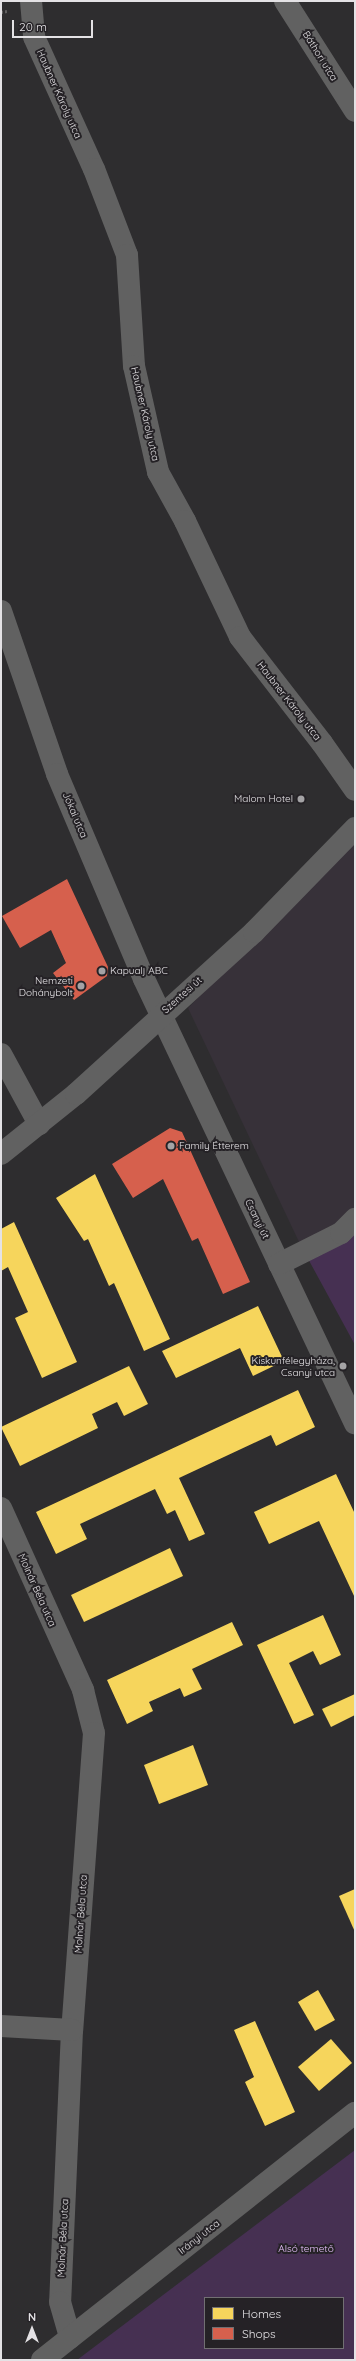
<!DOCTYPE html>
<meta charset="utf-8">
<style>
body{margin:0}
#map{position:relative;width:356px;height:2361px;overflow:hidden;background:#2e2d2f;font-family:Quicksand,sans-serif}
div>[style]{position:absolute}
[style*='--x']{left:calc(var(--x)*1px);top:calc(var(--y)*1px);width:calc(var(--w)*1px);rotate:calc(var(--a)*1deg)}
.built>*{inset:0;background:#373139}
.green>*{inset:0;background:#463052}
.homes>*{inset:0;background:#f6d55c}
.shops>*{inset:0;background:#d6604d}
.path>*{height:2.5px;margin-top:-1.25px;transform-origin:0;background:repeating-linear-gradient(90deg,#616061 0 2px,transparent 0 4px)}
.minor>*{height:22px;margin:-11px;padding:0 11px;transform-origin:11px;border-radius:11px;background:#616161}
.dots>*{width:11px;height:11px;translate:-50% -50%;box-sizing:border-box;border:2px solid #252226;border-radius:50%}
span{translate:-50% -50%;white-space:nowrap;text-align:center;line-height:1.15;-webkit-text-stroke:4px #252226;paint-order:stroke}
.street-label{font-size:10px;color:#e4e2e5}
.poi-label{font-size:10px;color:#e4e2e5}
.right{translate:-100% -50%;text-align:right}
.left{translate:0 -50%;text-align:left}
.park-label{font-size:10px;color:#e6c0fb}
.frame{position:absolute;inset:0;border:2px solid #e4e2e5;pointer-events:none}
.legend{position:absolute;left:204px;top:2297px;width:140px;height:52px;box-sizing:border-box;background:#252226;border:1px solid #716f72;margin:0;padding:5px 7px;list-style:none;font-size:12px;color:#e4e2e5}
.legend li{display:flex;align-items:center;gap:8px;height:20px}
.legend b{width:20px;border:1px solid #716f72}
.north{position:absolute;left:12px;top:2309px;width:40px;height:40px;-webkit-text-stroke:3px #252226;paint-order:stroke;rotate:0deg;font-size:11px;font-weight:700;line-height:16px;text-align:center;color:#e4e2e5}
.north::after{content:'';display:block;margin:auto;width:14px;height:18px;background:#e4e2e5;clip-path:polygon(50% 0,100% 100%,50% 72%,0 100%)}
.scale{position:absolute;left:12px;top:20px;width:81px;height:18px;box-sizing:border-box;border:2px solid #e4e2e5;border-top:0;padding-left:5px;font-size:12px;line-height:14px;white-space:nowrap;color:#e4e2e5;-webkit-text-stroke:3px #252226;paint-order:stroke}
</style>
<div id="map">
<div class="built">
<i style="clip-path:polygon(355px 837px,355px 1208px,338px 1227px,300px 1244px,188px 1008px)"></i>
</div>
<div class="green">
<i style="clip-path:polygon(355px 1208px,355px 1345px,300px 1244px,338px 1227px)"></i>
<i style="clip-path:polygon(evenodd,355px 2150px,355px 2360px,77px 2360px,355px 2150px,205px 2298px,343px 2298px,343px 2348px,205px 2348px,205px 2298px)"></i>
</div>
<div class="homes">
<i style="clip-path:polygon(95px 1174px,170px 1339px,144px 1351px,114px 1283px,109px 1286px,88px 1239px,84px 1241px,56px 1198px)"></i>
<i style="clip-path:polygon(14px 1222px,77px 1362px,42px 1378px,15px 1318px,28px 1312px,8px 1267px,1px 1271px,1px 1229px)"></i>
<i style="clip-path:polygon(258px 1306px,284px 1361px,253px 1376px,240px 1348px,176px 1378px,162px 1351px)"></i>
<i style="clip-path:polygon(129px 1366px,148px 1404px,124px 1416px,117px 1402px,92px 1414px,98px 1428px,20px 1466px,1px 1427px)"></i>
<i style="clip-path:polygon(298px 1390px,315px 1427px,276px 1446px,271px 1435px,179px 1478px,205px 1534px,189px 1541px,175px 1510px,167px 1514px,155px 1489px,80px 1524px,87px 1539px,56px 1554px,36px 1512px)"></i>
<i style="clip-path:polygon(336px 1474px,355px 1514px,355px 1598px,319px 1521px,269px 1544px,254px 1512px)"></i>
<i style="clip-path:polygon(170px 1548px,183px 1576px,84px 1622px,71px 1595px)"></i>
<i style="clip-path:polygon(323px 1615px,341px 1655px,320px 1665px,313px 1651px,289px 1663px,314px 1715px,294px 1724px,257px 1645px)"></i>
<i style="clip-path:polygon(232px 1622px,243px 1645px,192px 1669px,202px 1689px,184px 1697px,180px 1688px,149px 1702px,153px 1711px,127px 1724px,107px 1680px)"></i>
<i style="clip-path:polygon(355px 1694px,355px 1715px,331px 1727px,322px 1709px)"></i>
<i style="clip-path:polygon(193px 1745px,208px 1785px,159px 1804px,144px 1765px)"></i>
<i style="clip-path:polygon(355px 1889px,355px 1932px,339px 1896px)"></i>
<i style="clip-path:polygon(318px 1990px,335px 2020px,315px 2031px,298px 2002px)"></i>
<i style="clip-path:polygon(255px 2021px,295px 2112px,265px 2126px,245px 2082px,254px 2077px,234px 2030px)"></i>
<i style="clip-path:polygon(331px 2039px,352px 2063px,319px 2091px,298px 2067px)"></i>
</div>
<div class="shops">
<i style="clip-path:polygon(67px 879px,108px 967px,107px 976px,74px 1000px,53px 973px,66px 963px,51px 930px,20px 948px,2px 916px)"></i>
<i style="clip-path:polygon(170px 1128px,182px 1132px,250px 1282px,223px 1294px,198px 1238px,192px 1241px,163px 1179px,133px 1198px,112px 1164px)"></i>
</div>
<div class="path">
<i style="--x:1;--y:12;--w:6;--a:-9"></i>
</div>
<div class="minor">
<i style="--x:31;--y:1;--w:36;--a:85"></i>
<i style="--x:34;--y:37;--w:145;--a:65.6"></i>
<i style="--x:94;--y:169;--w:92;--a:69"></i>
<i style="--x:127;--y:255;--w:111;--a:86.4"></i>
<i style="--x:134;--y:366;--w:109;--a:77.2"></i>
<i style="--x:158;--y:472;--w:56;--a:61.1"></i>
<i style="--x:185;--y:521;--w:128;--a:64.6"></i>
<i style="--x:240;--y:637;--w:134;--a:52.3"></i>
<i style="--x:322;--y:743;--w:57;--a:54.9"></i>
<i style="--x:285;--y:1;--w:130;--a:57.5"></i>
<i style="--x:1;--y:611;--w:172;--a:71"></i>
<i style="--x:57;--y:774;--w:223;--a:67"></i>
<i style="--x:144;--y:979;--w:492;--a:64.6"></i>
<i style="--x:1;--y:1054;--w:80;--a:61.5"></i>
<i style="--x:1;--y:1154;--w:96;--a:-38.7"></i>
<i style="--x:76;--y:1094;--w:241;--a:-42.3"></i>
<i style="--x:254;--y:932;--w:145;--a:-45.8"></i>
<i style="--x:279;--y:1264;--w:69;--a:-26.6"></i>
<i style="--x:341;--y:1233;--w:20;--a:-45"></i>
<i style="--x:1;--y:1508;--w:200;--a:65.7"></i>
<i style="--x:83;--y:1690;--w:44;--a:75.7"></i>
<i style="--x:94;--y:1733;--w:298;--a:94.2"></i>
<i style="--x:72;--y:2030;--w:272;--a:92.5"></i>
<i style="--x:60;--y:2302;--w:37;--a:74"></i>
<i style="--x:1;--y:2026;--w:71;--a:3.2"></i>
<i style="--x:42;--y:2360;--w:399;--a:-38.3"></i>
</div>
<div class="dots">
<i style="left:301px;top:799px;background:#a4a3a5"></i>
<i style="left:102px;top:971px;background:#a4a3a5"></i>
<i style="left:81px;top:986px;background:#a4a3a5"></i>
<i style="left:171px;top:1146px;background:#a4a3a5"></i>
<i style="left:343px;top:1366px;background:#a4a3a5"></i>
</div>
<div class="street-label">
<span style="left:320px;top:56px;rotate:58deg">Báthori utca</span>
<span style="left:59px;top:94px;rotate:66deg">Haubner Károly utca</span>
<span style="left:145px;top:414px;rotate:77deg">Haubner Károly utca</span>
<span style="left:289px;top:701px;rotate:52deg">Haubner Károly utca</span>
<span style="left:75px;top:815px;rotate:67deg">Jókai utca</span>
<span style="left:182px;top:995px;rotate:-42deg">Szentesi út</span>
<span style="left:257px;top:1219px;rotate:64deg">Csanyi út</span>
<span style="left:37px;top:1590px;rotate:66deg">Molnár Béla utca</span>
<span style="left:81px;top:1914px;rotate:-86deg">Molnár Béla utca</span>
<span style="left:199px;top:2237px;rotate:-38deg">Irányi utca</span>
<span style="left:63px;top:2238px;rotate:-87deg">Molnár Béla utca</span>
</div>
<div class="poi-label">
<span class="right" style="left:293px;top:799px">Malom Hotel</span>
<span class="left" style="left:110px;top:971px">Kapualj ABC</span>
<span class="right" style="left:73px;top:986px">Nemzeti<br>Dohánybolt</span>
<span class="left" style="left:179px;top:1146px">Family Étterem</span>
<span class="right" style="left:335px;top:1366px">Kiskunfélegyháza,<br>Csanyi utca</span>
</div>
<div class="park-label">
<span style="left:306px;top:2249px">Alsó temető</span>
</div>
<div class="frame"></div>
<ul class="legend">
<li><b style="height:11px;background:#f6d55c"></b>Homes</li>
<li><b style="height:11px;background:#d6604d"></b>Shops</li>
</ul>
<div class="north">N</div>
<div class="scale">20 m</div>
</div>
